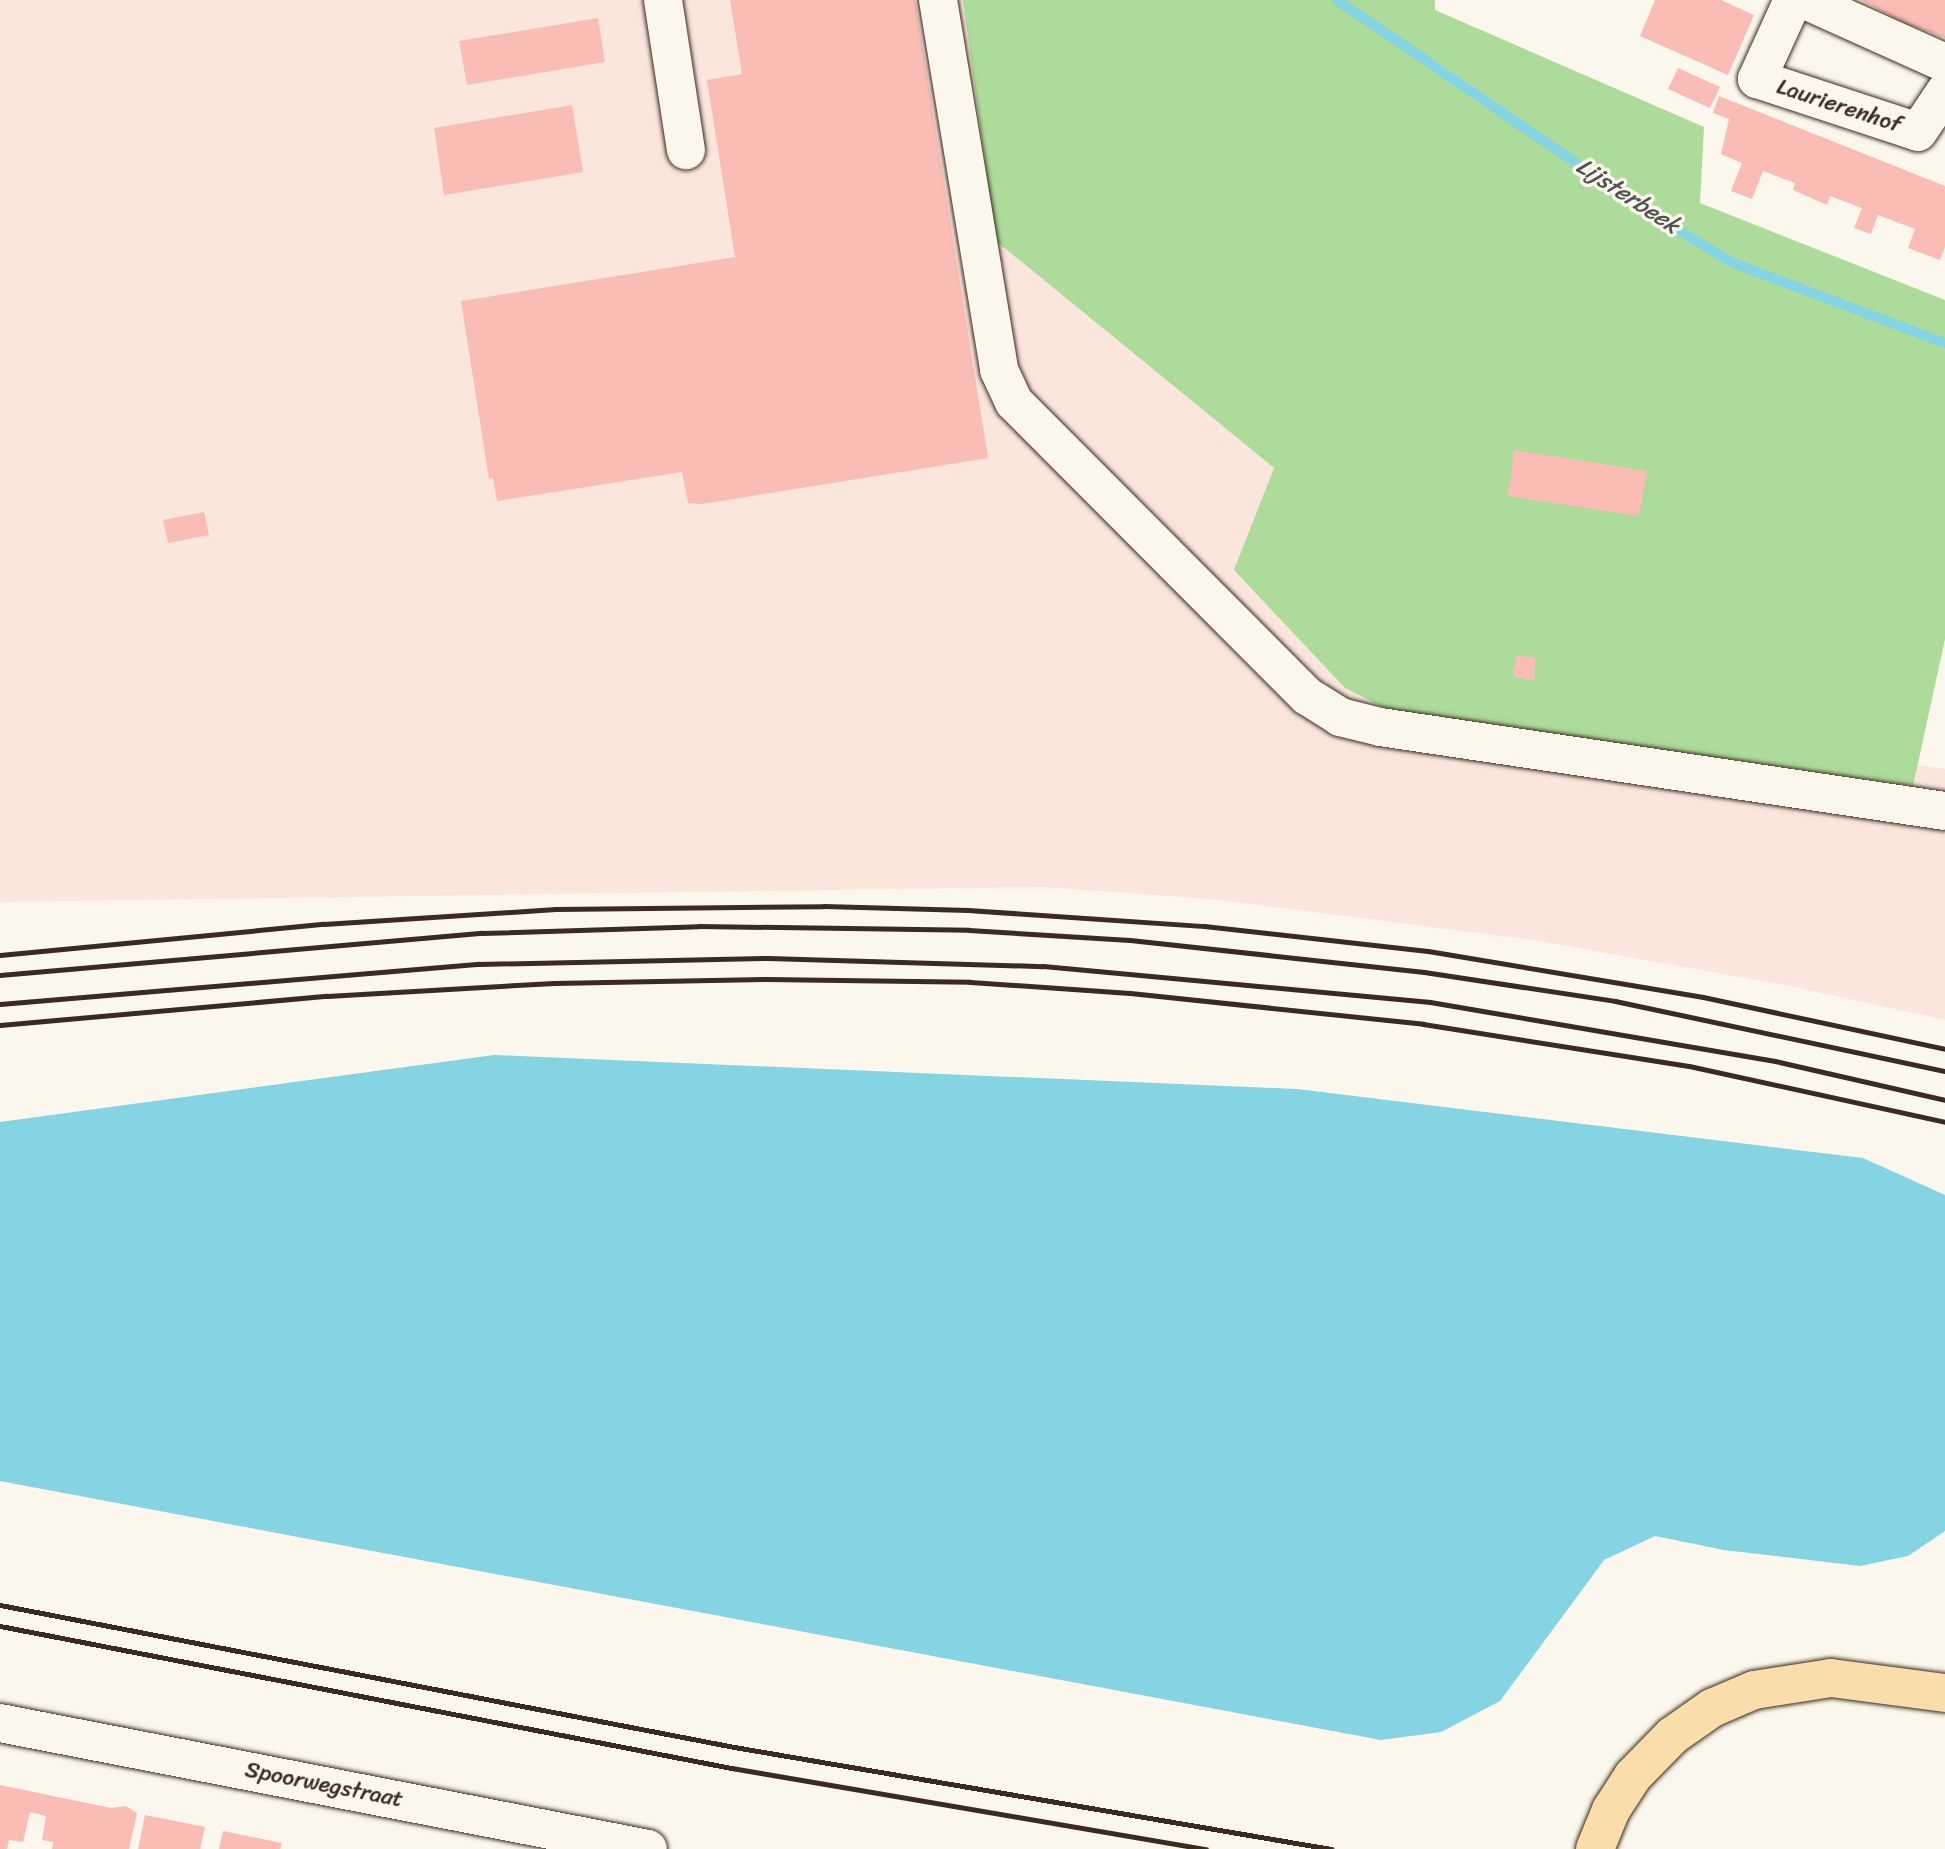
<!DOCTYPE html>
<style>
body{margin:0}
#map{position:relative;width:1945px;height:1849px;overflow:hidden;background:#fbf7ec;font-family:Sriracha,sans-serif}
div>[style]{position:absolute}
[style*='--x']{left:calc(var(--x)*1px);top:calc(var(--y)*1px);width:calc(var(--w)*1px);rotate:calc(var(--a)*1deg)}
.built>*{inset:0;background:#fae6dc}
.green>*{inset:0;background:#acdb9a}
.water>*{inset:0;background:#85d4e3}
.stream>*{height:10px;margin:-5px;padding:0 5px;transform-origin:5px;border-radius:5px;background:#85d4e3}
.building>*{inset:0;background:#f9bdb5}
.roads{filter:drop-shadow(0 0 2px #3b2a1e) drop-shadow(0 0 2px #3b2a1e)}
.minor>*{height:38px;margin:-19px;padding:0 19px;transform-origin:19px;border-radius:19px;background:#fbf7ec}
.major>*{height:38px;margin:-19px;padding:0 19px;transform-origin:19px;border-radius:19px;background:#f9deab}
.rail>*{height:5px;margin:-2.5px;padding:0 2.5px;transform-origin:2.5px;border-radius:2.5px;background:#3b2a1e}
span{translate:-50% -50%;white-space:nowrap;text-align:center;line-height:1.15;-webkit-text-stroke:7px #fbf7ec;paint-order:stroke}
.street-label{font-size:23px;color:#3b2a1e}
.water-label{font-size:24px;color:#4e544f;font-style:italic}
</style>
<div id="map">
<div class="built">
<i style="clip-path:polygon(0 0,963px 0,996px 241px,1274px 468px,1235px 570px,1345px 688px,1384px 708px,1913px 785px,1918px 765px,1945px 769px,1945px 1020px,1790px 986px,1534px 940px,1210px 899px,1044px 887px,0 902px)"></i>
</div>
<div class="green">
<i style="clip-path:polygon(963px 0,1435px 0,1435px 10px,1704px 127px,1700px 203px,1945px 300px,1945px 639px,1913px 786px,1384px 708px,1345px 688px,1234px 570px,1274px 468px,996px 241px)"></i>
</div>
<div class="water">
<i style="clip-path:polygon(494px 1055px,1297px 1089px,1863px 1158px,1945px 1195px,1945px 1531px,1908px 1556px,1860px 1566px,1724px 1550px,1655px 1536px,1604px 1560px,1500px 1701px,1441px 1732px,1381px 1740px,0 1481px,0 1122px)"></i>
</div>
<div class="stream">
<i style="--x:1337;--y:0;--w:367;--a:34.3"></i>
<i style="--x:1640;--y:207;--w:109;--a:31.1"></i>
<i style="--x:1733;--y:263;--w:227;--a:20.7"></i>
</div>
<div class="building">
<i style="clip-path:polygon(730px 0,915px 0,988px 458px,702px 504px,688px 503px,682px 472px,497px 501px,493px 478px,489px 479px,461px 301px,735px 257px,707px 80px,742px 74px)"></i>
<i style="clip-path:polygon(1655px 0,1721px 0,1754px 15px,1728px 75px,1640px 36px)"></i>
<i style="clip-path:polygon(1861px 0,1945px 0,1945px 38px,1905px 23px)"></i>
<i style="clip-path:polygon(598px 18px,605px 62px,467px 85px,459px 41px)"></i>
<i style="clip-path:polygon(1678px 68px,1720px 87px,1710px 108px,1668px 89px)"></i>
<i style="clip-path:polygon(1719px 96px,1945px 186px,1945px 247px,1940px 260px,1908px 248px,1915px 229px,1878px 215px,1871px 234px,1854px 228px,1862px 208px,1830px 196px,1827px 205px,1793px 190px,1795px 183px,1763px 171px,1752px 199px,1731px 191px,1742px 163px,1721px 154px,1729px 119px,1713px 113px)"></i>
<i style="clip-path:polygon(572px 105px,583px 172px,444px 195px,434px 128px)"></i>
<i style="clip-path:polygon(1514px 450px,1647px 471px,1639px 516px,1508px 496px)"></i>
<i style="clip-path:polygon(204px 512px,209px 535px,168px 543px,163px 520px)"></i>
<i style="clip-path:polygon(1517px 655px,1535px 658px,1534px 681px,1513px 676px)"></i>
<i style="clip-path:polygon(0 1785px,111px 1808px,126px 1806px,137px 1813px,129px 1849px,52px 1849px,53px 1842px,42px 1840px,46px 1816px,30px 1812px,23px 1842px,9px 1840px,7px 1849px,0 1849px)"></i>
<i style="clip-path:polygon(145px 1815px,205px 1827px,200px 1849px,138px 1849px)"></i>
<i style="clip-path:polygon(223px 1831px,282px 1843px,280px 1849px,219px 1849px)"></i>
</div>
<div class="roads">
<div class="minor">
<i style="--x:663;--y:0;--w:152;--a:81.3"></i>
<i style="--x:938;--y:0;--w:375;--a:80.6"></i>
<i style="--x:999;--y:370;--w:35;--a:65"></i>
<i style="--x:1014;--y:402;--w:415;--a:45.1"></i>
<i style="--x:1307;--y:696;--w:39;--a:32"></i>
<i style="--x:1340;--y:717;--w:41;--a:14"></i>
<i style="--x:1380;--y:727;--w:571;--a:8.46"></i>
<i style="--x:1793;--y:0;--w:87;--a:114.5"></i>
<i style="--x:1757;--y:79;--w:169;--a:18.2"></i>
<i style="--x:1918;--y:132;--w:48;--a:-56"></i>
<i style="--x:1805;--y:0;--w:154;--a:24.2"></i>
<i style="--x:0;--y:1723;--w:660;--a:11"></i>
</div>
<div class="major">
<i style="--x:1595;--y:1849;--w:42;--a:-67.7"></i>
<i style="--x:1611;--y:1810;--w:40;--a:-57.1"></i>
<i style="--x:1633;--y:1776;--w:56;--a:-45.7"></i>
<i style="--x:1672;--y:1736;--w:49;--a:-35"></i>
<i style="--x:1712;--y:1708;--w:46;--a:-23.2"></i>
<i style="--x:1754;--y:1690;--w:78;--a:-8.9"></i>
<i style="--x:1831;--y:1678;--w:115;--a:7.5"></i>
</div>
</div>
<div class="rail">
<i style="--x:0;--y:955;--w:325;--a:-5.5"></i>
<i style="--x:324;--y:924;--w:232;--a:-3.7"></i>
<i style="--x:556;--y:909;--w:268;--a:-0.6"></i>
<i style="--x:824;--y:906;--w:144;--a:1.6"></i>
<i style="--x:968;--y:910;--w:237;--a:3.9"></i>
<i style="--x:1204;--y:926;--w:225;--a:6.4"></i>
<i style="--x:1428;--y:951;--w:279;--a:9.5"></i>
<i style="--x:1703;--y:997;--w:248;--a:12.1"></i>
<i style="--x:0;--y:975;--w:484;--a:-5"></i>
<i style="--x:482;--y:933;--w:217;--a:-1.8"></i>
<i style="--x:699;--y:926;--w:270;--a:0.8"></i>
<i style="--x:969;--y:930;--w:161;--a:3.6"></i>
<i style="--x:1130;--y:940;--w:296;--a:6.2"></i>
<i style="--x:1424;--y:972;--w:193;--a:8.6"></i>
<i style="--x:1615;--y:1001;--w:337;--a:12"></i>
<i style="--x:0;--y:1004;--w:481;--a:-4.8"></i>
<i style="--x:479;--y:964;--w:289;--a:-1.2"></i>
<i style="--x:768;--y:958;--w:275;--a:1.7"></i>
<i style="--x:1043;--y:966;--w:389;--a:5.3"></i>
<i style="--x:1430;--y:1002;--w:350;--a:9.7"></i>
<i style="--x:1775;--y:1061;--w:174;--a:12.9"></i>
<i style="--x:0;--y:1025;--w:328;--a:-5.1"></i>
<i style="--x:327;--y:996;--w:227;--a:-3.3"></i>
<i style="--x:554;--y:983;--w:212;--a:-1.1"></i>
<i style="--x:766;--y:979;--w:204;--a:0.8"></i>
<i style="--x:970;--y:982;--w:160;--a:3.9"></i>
<i style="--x:1130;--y:993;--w:295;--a:6"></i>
<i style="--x:1423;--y:1024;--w:269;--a:9"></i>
<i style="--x:1689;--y:1066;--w:262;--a:12.3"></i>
<i style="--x:0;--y:1605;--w:748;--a:10.95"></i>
<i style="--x:734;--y:1747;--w:606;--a:9.7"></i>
<i style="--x:0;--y:1626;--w:745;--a:10.99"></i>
<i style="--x:731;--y:1768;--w:482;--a:9.7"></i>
</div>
<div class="street-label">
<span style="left:1839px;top:106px;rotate:18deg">Laurierenhof</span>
<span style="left:324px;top:1785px;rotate:11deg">Spoorwegstraat</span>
</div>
<div class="water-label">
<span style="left:1628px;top:196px;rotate:33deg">Lijsterbeek</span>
</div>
</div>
